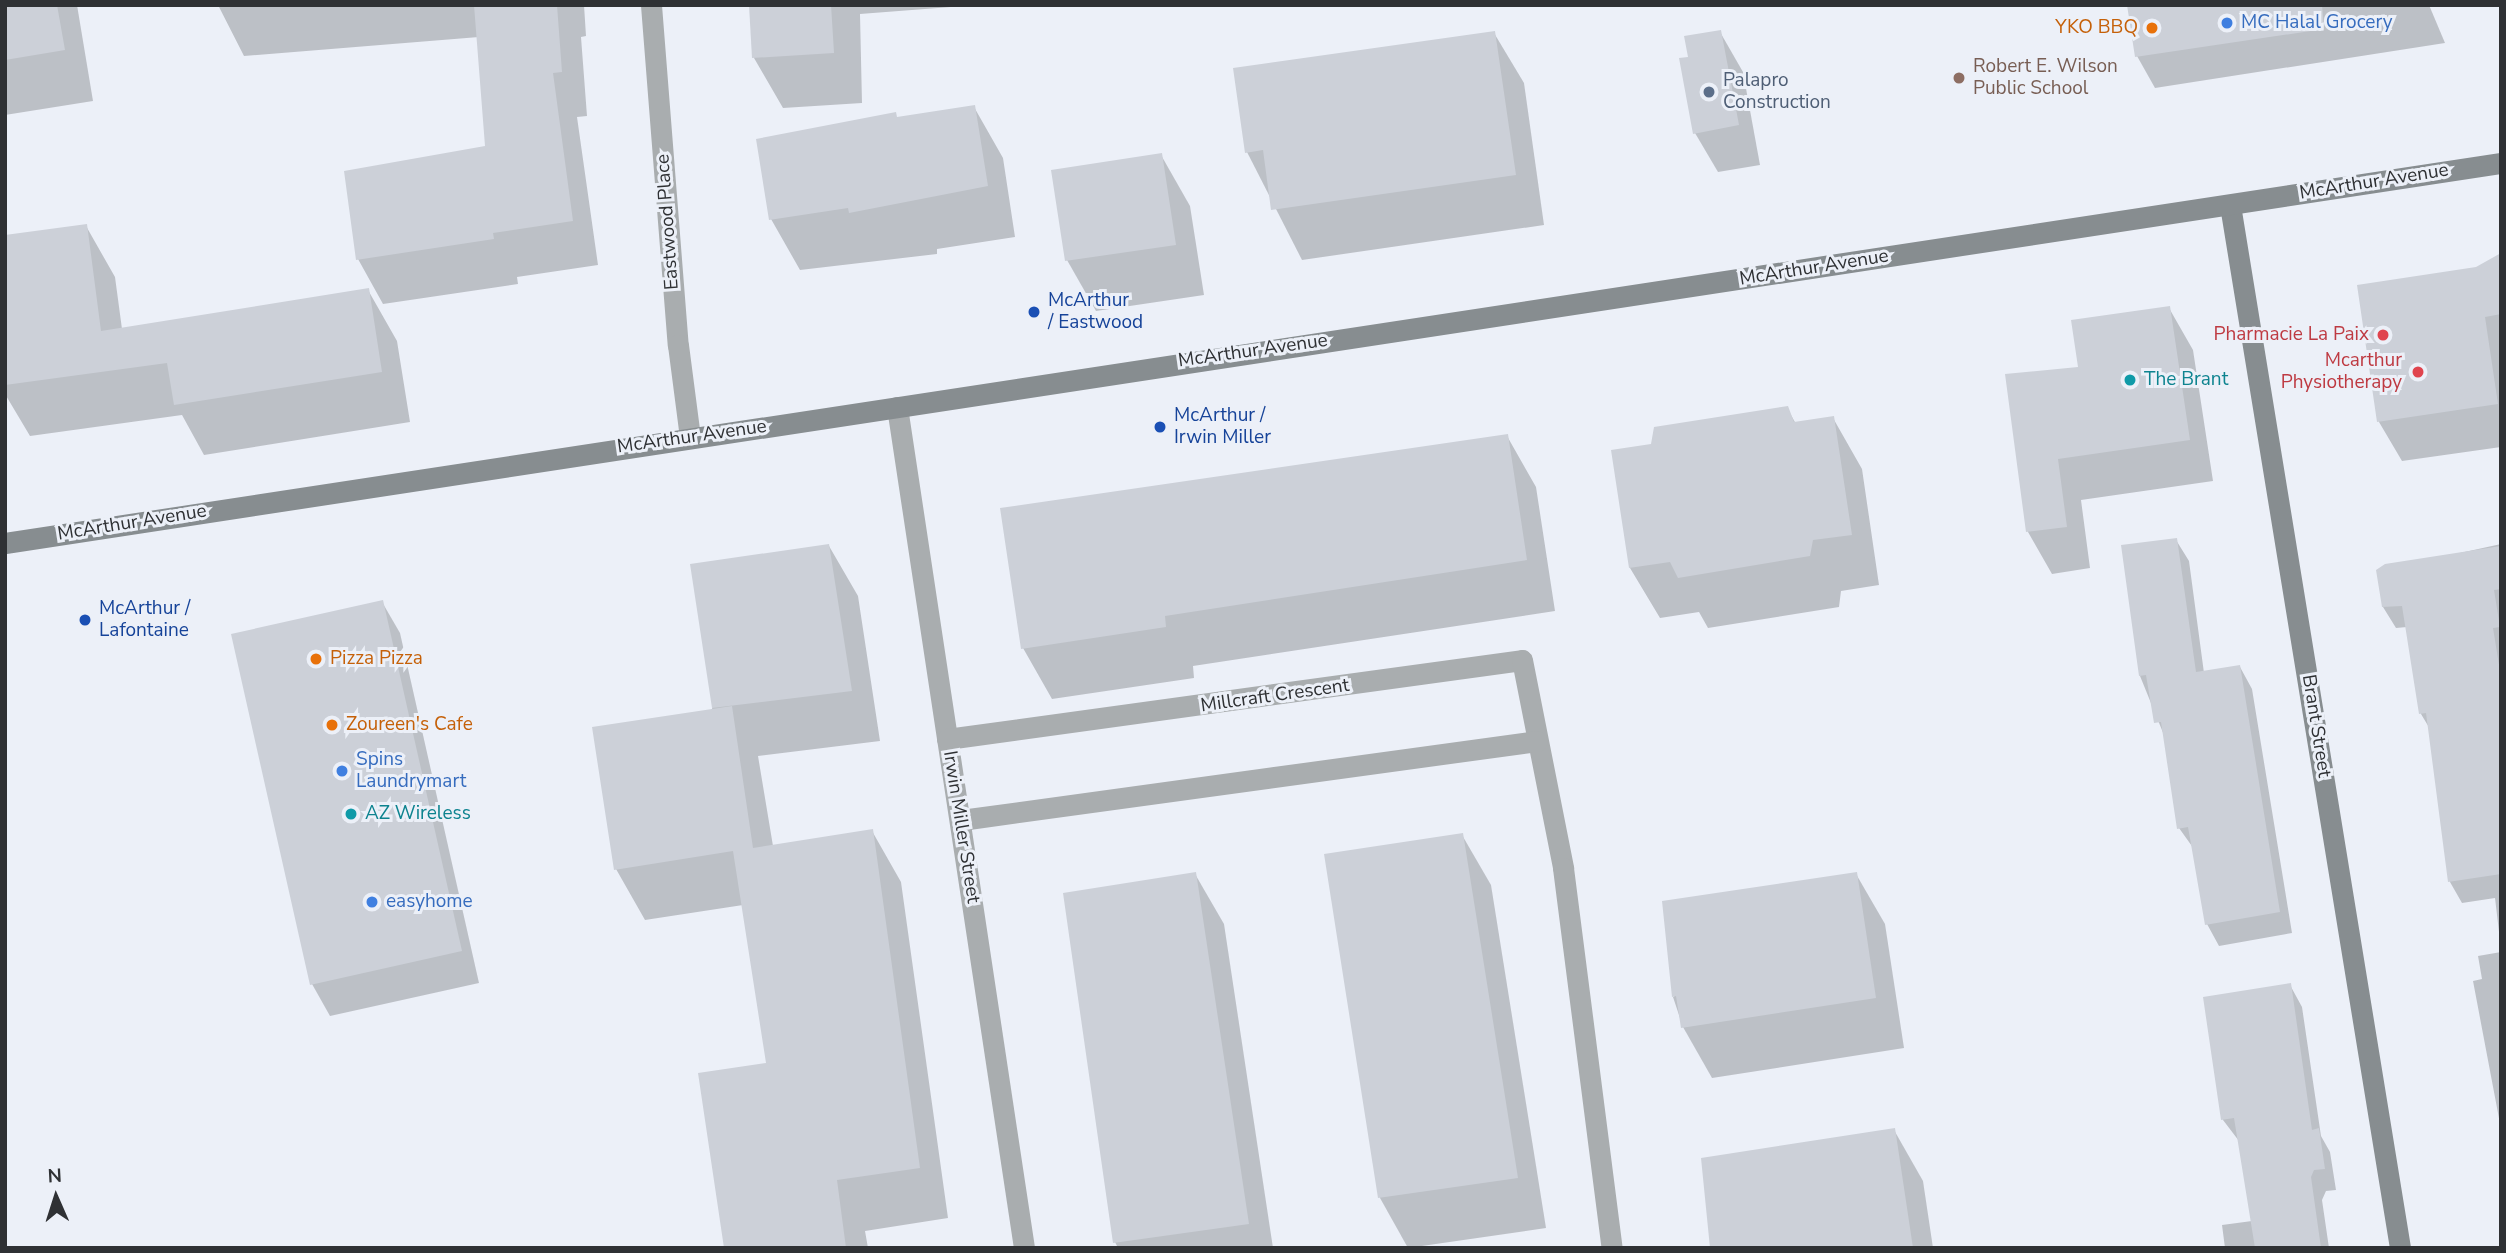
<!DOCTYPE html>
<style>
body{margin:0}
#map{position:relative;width:2506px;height:1253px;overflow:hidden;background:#ecf0f8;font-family:"Nunito Sans",sans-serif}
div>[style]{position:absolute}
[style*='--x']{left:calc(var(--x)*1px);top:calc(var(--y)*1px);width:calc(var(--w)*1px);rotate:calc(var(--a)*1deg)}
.shadow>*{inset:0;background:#0003}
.building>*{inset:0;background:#ccd0d8}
.street>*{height:21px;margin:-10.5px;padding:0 10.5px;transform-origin:10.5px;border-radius:10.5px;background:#a9adaf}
.secondary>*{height:21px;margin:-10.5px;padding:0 10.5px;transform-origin:10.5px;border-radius:10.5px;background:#878d90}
.dots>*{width:19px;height:19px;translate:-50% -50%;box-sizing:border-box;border:4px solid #ecf0f8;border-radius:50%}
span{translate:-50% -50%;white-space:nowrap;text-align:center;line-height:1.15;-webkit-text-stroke:6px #ecf0f8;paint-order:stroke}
.shop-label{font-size:19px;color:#366cbe}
.left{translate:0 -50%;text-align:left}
.food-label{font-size:19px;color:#c56008}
.right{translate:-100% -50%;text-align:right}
.education-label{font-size:19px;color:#785e54}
.service-label{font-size:19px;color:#4e5e75}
.street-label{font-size:19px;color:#2f3134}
.transit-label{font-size:19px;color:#164399}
.health-label{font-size:19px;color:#be3a42}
.culture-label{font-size:19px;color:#0d838f}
.frame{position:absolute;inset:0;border:7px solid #2f3134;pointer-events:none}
.north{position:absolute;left:21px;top:1162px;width:70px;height:70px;-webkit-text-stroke:5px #ecf0f8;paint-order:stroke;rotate:357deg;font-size:19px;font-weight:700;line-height:28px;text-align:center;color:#2f3134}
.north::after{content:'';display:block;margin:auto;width:24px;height:32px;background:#2f3134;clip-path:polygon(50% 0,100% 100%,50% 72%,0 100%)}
</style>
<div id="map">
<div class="shadow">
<i style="clip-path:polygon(5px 5px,77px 5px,93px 101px,5px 115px)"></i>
<i style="clip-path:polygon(218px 5px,584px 5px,586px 36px,581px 37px,587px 116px,577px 117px,598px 265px,517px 277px,518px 284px,383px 304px,358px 259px,487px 148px,479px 37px,244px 56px)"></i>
<i style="clip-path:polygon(751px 5px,977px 5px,860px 14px,862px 103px,783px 108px,754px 58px)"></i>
<i style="clip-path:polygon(2129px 5px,2429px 5px,2445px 43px,2155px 88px,2137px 56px)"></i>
<i style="clip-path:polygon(1720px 32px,1743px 72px,1760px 165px,1718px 172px,1695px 133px)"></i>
<i style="clip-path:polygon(1494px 33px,1524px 83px,1544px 225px,1302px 260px,1247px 152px)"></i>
<i style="clip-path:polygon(974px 107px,1003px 158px,1015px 237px,937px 249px,937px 254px,800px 270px,771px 219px,898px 119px)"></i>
<i style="clip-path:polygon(1161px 155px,1190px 206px,1204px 295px,1096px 311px,1067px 260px)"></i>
<i style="clip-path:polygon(86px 226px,115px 277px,122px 329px,368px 290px,397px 341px,410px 422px,204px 455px,182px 415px,30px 436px,5px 394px,5px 237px)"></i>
<i style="clip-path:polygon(2501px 255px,2501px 447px,2402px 461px,2379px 422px,2359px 286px,2476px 269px)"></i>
<i style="clip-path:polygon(2169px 308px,2193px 350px,2213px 481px,2081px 500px,2090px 568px,2052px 574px,2028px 532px,2007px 376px,2080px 369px)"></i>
<i style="clip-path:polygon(1787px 408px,1796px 424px,1833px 418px,1862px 469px,1879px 585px,1841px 591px,1839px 607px,1708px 628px,1699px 612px,1660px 618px,1630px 568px,1653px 445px)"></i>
<i style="clip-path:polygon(1507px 436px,1536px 487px,1555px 611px,1193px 666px,1194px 678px,1052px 699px,1023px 648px)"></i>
<i style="clip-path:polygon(2176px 540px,2189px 561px,2204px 673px,2240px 667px,2252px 689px,2292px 933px,2219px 946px,2207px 924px,2194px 849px,2179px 828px,2166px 740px,2140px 676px)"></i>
<i style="clip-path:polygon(2501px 544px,2501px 949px,2495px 898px,2462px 903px,2450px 882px,2430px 729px,2421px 714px,2407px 627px,2396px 628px,2383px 607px,2378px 571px)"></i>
<i style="clip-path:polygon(829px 546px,858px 596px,880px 741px,758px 756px,773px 846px,872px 831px,901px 882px,948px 1218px,865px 1231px,868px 1248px,726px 1248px,768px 1064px,743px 905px,645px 920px,616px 869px,713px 707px)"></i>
<i style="clip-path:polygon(382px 602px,400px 633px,479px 983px,330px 1016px,312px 984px)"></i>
<i style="clip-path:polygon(1462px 835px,1491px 885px,1546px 1228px,1408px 1248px,1380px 1198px,1326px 856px)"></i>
<i style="clip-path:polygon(1195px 874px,1224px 924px,1273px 1248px,1118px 1248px,1115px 1242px)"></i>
<i style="clip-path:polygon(1856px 874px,1885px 924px,1904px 1048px,1712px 1078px,1683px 1027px,1673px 997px)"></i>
<i style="clip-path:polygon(2501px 952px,2501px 1129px,2473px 981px,2482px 979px,2478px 956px)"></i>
<i style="clip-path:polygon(2290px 985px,2302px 1007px,2321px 1136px,2330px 1152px,2336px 1190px,2326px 1191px,2322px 1200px,2329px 1248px,2225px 1248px,2222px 1225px,2252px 1221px,2239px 1141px,2223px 1120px,2205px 998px)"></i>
<i style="clip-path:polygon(1894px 1130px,1923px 1181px,1933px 1248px,1712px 1248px)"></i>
</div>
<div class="building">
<i style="clip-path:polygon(5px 5px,57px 5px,65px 50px,5px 60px)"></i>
<i style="clip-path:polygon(474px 5px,557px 5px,562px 72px,553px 73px,573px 221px,493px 233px,494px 239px,356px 260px,344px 171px,485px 146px)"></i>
<i style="clip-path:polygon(749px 5px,831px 5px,834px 53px,752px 58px)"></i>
<i style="clip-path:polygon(2127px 5px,2322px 5px,2324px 29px,2135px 57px)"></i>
<i style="clip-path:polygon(1721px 30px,1739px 125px,1693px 134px,1679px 58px,1688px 57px,1684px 36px)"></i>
<i style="clip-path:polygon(1495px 31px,1516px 175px,1271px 210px,1263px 150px,1245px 153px,1233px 68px)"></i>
<i style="clip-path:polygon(975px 105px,988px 186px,849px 213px,848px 208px,769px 220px,756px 139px,896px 112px,897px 117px)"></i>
<i style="clip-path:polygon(1162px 153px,1176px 245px,1065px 261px,1051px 170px)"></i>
<i style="clip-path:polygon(87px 224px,101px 331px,369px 288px,382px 372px,174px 405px,167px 363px,5px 385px,5px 235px)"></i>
<i style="clip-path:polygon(2501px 253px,2501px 314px,2485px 317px,2498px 404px,2377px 422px,2357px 285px,2476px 267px)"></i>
<i style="clip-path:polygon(2170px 306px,2190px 440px,2058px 459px,2067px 527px,2026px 532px,2005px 374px,2078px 367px,2071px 320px)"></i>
<i style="clip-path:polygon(1788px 406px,1794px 422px,1834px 416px,1852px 535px,1813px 540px,1810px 556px,1678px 578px,1670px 562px,1629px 568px,1611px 450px,1651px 444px,1654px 427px)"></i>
<i style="clip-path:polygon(1508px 434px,1527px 560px,1165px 616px,1166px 627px,1021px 649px,1000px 508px)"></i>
<i style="clip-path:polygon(2177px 538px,2196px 672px,2240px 665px,2280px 912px,2205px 925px,2188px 827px,2177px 829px,2161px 722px,2154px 723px,2146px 675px,2139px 676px,2121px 545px)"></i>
<i style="clip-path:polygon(829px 544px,852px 691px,712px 708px,690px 564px)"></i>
<i style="clip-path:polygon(2501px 546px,2501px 589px,2494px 590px,2500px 627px,2493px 628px,2501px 677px,2501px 874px,2448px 882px,2426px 713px,2419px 714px,2402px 606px,2382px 607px,2376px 570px,2385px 564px)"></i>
<i style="clip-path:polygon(383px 600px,462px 951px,310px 985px,231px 634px)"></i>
<i style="clip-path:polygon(732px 706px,753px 848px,873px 829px,920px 1168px,837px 1180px,846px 1248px,724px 1248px,698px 1073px,766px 1063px,733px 851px,614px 870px,592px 727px)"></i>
<i style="clip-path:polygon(1463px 833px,1518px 1178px,1378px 1198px,1324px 854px)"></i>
<i style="clip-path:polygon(1196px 872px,1249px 1224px,1113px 1243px,1063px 893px)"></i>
<i style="clip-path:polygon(1857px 872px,1876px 998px,1681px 1028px,1676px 996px,1672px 997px,1662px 901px)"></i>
<i style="clip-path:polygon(2291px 983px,2312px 1130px,2319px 1128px,2325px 1169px,2314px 1170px,2311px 1177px,2321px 1248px,2255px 1248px,2234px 1118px,2221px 1120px,2203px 997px)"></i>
<i style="clip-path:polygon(1895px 1128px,1913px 1248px,1710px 1248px,1701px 1158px)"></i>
</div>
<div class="street">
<i style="--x:651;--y:5;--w:341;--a:85.5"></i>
<i style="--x:678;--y:345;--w:93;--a:82.6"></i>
<i style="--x:897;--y:407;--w:851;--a:81.41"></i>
<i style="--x:947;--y:739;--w:580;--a:-7.82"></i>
<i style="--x:1522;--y:660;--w:212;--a:78.8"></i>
<i style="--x:1563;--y:868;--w:383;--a:82.7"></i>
<i style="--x:961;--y:820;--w:581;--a:-7.81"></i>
</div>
<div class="secondary">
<i style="--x:2230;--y:205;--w:1057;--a:80.74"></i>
<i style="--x:5;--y:543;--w:2525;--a:-8.66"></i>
</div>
<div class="dots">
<i style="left:2227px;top:23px;background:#3f7fe0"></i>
<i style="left:2152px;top:28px;background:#e8710a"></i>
<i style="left:1959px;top:78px;background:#8d6e63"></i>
<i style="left:1709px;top:92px;background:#5c6f8a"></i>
<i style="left:1034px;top:312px;background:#1a4fb4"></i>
<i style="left:2383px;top:335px;background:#e0444e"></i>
<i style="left:2418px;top:372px;background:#e0444e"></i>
<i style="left:2130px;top:380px;background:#0f9aa8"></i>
<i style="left:1160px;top:427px;background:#1a4fb4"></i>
<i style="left:85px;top:620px;background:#1a4fb4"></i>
<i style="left:316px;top:659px;background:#e8710a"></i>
<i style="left:332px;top:725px;background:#e8710a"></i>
<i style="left:342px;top:771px;background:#3f7fe0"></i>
<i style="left:351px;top:814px;background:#0f9aa8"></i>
<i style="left:372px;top:902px;background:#3f7fe0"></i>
</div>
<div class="shop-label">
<span class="left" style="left:2241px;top:23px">MC Halal Grocery</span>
<span class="left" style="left:356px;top:771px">Spins<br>Laundrymart</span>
<span class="left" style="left:386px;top:902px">easyhome</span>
</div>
<div class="food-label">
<span class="right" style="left:2138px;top:28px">YKO BBQ</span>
<span class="left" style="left:330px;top:659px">Pizza Pizza</span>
<span class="left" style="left:346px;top:725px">Zoureen's Cafe</span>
</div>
<div class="education-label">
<span class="left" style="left:1973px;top:78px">Robert E. Wilson<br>Public School</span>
</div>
<div class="service-label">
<span class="left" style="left:1723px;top:92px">Palapro<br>Construction</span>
</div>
<div class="street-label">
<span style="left:2374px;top:182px;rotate:-9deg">McArthur Avenue</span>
<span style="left:668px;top:222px;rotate:-94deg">Eastwood Place</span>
<span style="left:1814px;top:268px;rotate:-9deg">McArthur Avenue</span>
<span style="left:1253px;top:351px;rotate:-8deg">McArthur Avenue</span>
<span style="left:692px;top:437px;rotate:-8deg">McArthur Avenue</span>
<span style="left:132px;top:523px;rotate:-9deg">McArthur Avenue</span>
<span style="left:1275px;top:696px;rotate:-8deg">Millcraft Crescent</span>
<span style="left:2316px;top:726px;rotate:81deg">Brant Street</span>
<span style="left:961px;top:827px;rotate:81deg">Irwin Miller Street</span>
</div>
<div class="transit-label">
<span class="left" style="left:1048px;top:312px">McArthur<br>/ Eastwood</span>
<span class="left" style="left:1174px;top:427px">McArthur /<br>Irwin Miller</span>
<span class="left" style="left:99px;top:620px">McArthur /<br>Lafontaine</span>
</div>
<div class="health-label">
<span class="right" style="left:2369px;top:335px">Pharmacie La Paix</span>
<span class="right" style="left:2402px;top:372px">Mcarthur<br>Physiotherapy</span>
</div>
<div class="culture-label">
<span class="left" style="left:2144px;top:380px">The Brant</span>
<span class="left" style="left:365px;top:814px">AZ Wireless</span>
</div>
<div class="frame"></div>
<div class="north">N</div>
</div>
